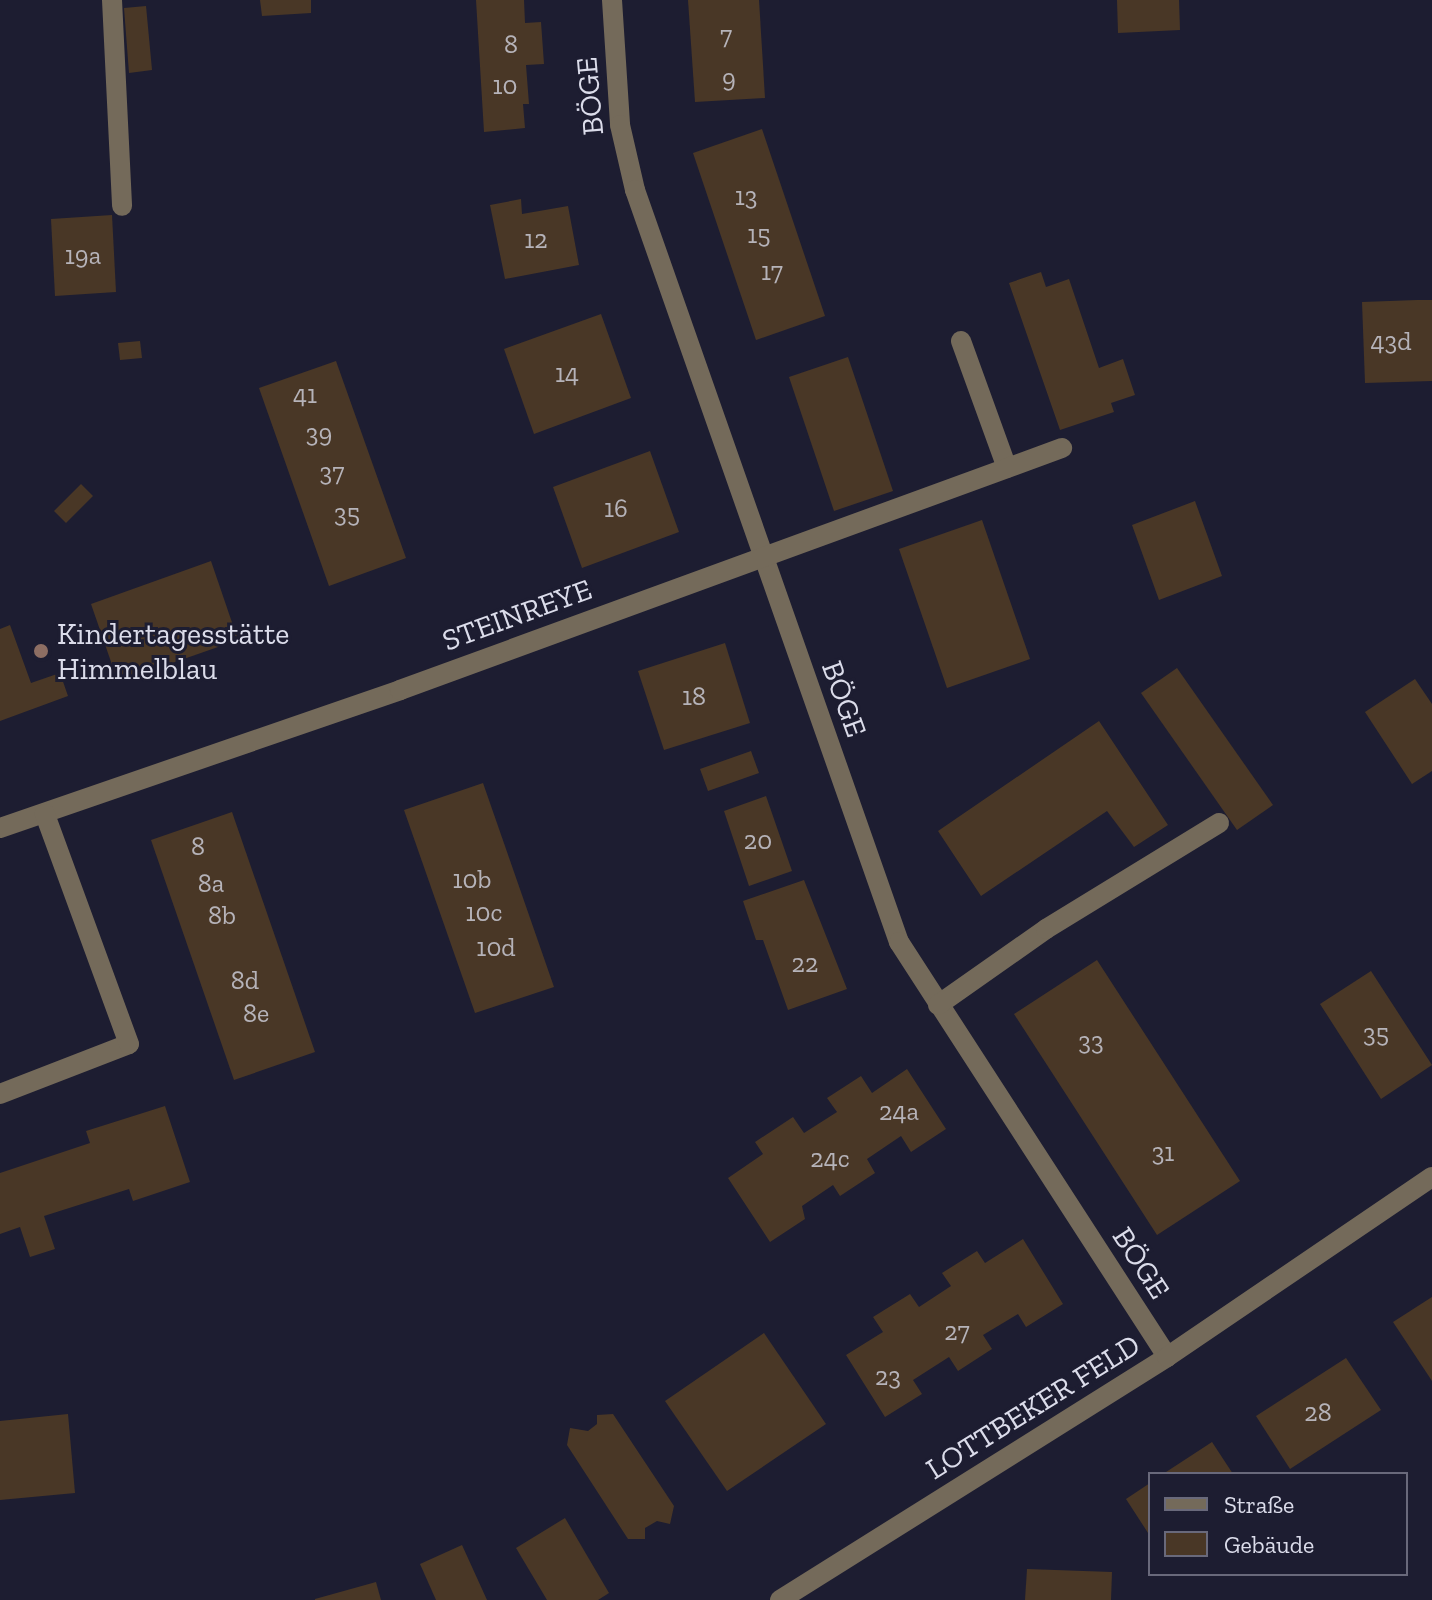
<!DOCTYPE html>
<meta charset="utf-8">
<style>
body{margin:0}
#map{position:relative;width:1432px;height:1600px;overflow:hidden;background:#1d1d31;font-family:"Zilla Slab",serif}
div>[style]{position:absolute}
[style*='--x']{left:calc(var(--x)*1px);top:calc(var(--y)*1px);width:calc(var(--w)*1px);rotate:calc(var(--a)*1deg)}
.building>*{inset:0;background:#493726}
.minor>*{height:20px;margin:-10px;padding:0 10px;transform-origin:10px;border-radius:10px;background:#746a5a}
.dots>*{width:22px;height:22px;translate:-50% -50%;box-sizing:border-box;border:4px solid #1d1d31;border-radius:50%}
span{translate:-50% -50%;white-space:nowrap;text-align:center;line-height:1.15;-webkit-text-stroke:6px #1d1d31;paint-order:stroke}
.number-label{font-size:26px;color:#b6b3b9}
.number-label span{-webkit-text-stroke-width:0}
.street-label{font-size:30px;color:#dbdcea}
.poi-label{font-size:30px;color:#dbdcea}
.left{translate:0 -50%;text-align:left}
.legend{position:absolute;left:1148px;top:1472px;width:260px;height:104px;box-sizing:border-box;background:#1d1d31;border:2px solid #69697b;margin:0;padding:10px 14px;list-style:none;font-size:24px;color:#dbdcea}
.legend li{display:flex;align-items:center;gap:16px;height:40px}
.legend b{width:40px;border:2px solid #69697b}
</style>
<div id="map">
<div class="building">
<i style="clip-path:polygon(260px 0,311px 0,311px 13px,262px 16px)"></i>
<i style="clip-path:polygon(476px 0,524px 0,525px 23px,541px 22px,544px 64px,526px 65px,529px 104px,523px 104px,525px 128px,484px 132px)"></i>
<i style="clip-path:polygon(688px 0,759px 0,765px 98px,695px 102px)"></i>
<i style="clip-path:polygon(1117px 0,1179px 0,1180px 30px,1118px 33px)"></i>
<i style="clip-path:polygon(146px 6px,152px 70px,129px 73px,124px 8px)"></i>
<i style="clip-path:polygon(762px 129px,825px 316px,756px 340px,693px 153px)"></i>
<i style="clip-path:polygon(521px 199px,522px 214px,568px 206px,579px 265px,505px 279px,490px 205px)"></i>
<i style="clip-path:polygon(112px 215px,116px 292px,55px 296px,51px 219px)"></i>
<i style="clip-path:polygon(1041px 272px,1046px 287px,1069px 279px,1099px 368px,1123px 359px,1135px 395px,1111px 403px,1114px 412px,1060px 430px,1009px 283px)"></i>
<i style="clip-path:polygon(1417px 300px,1432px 300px,1432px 381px,1365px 383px,1362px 302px)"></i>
<i style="clip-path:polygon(601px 314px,631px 398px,534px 434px,504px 349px)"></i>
<i style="clip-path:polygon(140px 341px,142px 358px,120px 360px,118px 343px)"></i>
<i style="clip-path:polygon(848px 357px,893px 491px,834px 511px,789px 377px)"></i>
<i style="clip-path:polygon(336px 361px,406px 558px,329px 586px,259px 388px)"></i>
<i style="clip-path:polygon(650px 451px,679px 532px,582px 568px,553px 487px)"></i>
<i style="clip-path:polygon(81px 484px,93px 496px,66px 523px,54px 511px)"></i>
<i style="clip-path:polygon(1195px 501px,1222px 576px,1159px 600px,1132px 525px)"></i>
<i style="clip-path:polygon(982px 520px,1030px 659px,947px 688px,899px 549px)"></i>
<i style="clip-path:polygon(211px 561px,238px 640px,118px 682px,91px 604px)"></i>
<i style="clip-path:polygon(10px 625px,31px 683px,60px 673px,68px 696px,0 721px,0 629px)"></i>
<i style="clip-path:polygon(725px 643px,750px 723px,664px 750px,638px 671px)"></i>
<i style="clip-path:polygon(1177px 668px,1273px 805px,1237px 830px,1141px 693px)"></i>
<i style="clip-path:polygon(1415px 679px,1432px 704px,1432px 771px,1412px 784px,1365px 712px)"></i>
<i style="clip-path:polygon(1099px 721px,1168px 825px,1134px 847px,1107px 811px,981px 896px,938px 831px)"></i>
<i style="clip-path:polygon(751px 751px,759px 773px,708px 791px,700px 769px)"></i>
<i style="clip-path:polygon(483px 783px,554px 987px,475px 1013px,404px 810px)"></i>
<i style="clip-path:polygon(766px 796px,792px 871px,749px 886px,724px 811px)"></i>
<i style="clip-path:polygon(232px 812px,315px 1052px,234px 1080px,151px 840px)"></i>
<i style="clip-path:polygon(804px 880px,847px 989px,788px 1010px,763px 940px,756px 940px,743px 901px)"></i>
<i style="clip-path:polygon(1097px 960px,1240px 1181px,1157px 1235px,1014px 1014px)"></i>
<i style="clip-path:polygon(1371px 971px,1432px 1065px,1381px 1099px,1320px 1004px)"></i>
<i style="clip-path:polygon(907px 1069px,946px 1129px,911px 1152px,901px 1136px,867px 1159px,875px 1173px,840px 1196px,833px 1185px,802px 1206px,805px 1219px,770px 1242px,728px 1178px,763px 1154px,755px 1142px,793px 1117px,804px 1133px,837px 1112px,827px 1098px,861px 1076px,872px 1093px)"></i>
<i style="clip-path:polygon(165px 1106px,190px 1182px,133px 1201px,129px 1189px,44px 1216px,55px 1249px,30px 1257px,20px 1227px,0 1234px,0 1173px,90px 1143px,86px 1131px)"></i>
<i style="clip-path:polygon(1023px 1239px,1063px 1304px,1026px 1327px,1018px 1314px,983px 1335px,992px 1349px,958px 1371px,949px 1357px,913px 1380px,922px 1394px,885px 1417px,846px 1355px,883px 1332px,873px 1317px,910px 1294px,919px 1307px,951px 1286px,942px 1273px,977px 1251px,985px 1263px)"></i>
<i style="clip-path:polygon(1432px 1297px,1432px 1381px,1393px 1322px)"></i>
<i style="clip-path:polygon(764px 1333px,826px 1424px,727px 1491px,665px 1401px)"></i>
<i style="clip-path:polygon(1346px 1358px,1381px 1410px,1290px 1469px,1256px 1416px)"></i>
<i style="clip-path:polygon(68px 1414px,75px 1493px,0 1500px,0 1421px)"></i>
<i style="clip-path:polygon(613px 1414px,674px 1506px,670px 1524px,657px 1521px,645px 1528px,645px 1539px,628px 1539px,567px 1445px,570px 1428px,588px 1431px,597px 1424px,597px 1415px)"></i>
<i style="clip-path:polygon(1212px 1442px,1233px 1474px,1163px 1474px)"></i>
<i style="clip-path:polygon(1150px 1483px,1150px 1536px,1126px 1499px)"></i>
<i style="clip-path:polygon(565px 1518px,609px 1593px,598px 1600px,547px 1600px,516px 1548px)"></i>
<i style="clip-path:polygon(462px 1545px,487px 1600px,436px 1600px,420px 1564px)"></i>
<i style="clip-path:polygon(1027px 1569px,1112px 1572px,1111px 1600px,1025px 1600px)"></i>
<i style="clip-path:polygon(376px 1582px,381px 1600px,315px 1600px,315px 1599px)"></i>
</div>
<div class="minor">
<i style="--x:112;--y:0;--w:206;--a:87.2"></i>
<i style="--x:612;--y:0;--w:125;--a:86.3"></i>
<i style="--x:620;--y:125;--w:67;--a:77"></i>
<i style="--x:635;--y:190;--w:797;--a:70.66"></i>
<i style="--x:899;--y:942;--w:494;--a:57.1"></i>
<i style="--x:961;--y:341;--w:135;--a:70.1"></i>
<i style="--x:0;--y:828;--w:423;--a:-19"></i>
<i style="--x:400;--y:690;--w:705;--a:-20.08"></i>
<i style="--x:938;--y:1005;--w:132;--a:-35.1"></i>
<i style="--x:1046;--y:929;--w:203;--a:-31.5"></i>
<i style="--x:0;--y:1094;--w:138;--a:-21.2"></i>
<i style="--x:129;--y:1044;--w:245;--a:-110.1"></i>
<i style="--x:780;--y:1600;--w:457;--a:-32.1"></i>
<i style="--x:1167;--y:1357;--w:320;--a:-34.2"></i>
</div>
<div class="dots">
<i style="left:41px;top:651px;background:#8d6e63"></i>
</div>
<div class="number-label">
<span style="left:726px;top:36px">7</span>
<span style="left:511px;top:45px">8</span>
<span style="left:729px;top:79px">9</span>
<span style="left:505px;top:86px">10</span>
<span style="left:746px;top:197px">13</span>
<span style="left:759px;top:235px">15</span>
<span style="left:536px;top:240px">12</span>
<span style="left:83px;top:256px">19a</span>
<span style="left:772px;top:272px">17</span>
<span style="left:1391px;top:342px">43d</span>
<span style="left:567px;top:374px">14</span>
<span style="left:305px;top:395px">41</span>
<span style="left:319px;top:434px">39</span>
<span style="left:332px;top:473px">37</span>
<span style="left:616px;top:509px">16</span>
<span style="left:347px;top:514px">35</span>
<span style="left:694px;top:697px">18</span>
<span style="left:758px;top:841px">20</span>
<span style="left:198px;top:847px">8</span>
<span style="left:472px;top:880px">10b</span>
<span style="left:211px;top:884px">8a</span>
<span style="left:484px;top:913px">10c</span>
<span style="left:222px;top:916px">8b</span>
<span style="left:496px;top:948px">10d</span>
<span style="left:805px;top:964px">22</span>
<span style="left:245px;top:981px">8d</span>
<span style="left:256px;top:1014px">8e</span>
<span style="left:1376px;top:1034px">35</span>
<span style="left:1091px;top:1042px">33</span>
<span style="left:899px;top:1112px">24a</span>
<span style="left:1163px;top:1153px">31</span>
<span style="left:830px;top:1159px">24c</span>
<span style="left:957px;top:1332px">27</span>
<span style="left:888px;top:1377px">23</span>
<span style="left:1318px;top:1413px">28</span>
</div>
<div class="street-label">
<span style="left:590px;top:96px;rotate:-95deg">BÖGE</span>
<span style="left:517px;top:615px;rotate:-20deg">STEINREYE</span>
<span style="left:844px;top:699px;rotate:70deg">BÖGE</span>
<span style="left:1141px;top:1263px;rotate:57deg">BÖGE</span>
<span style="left:1033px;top:1407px;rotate:-32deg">LOTTBEKER FELD</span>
</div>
<div class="poi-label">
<span class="left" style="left:57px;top:651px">Kindertagesstätte<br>Himmelblau</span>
</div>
<ul class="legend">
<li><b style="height:10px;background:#746a5a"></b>Straße</li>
<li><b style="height:22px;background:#493726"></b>Gebäude</li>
</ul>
</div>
